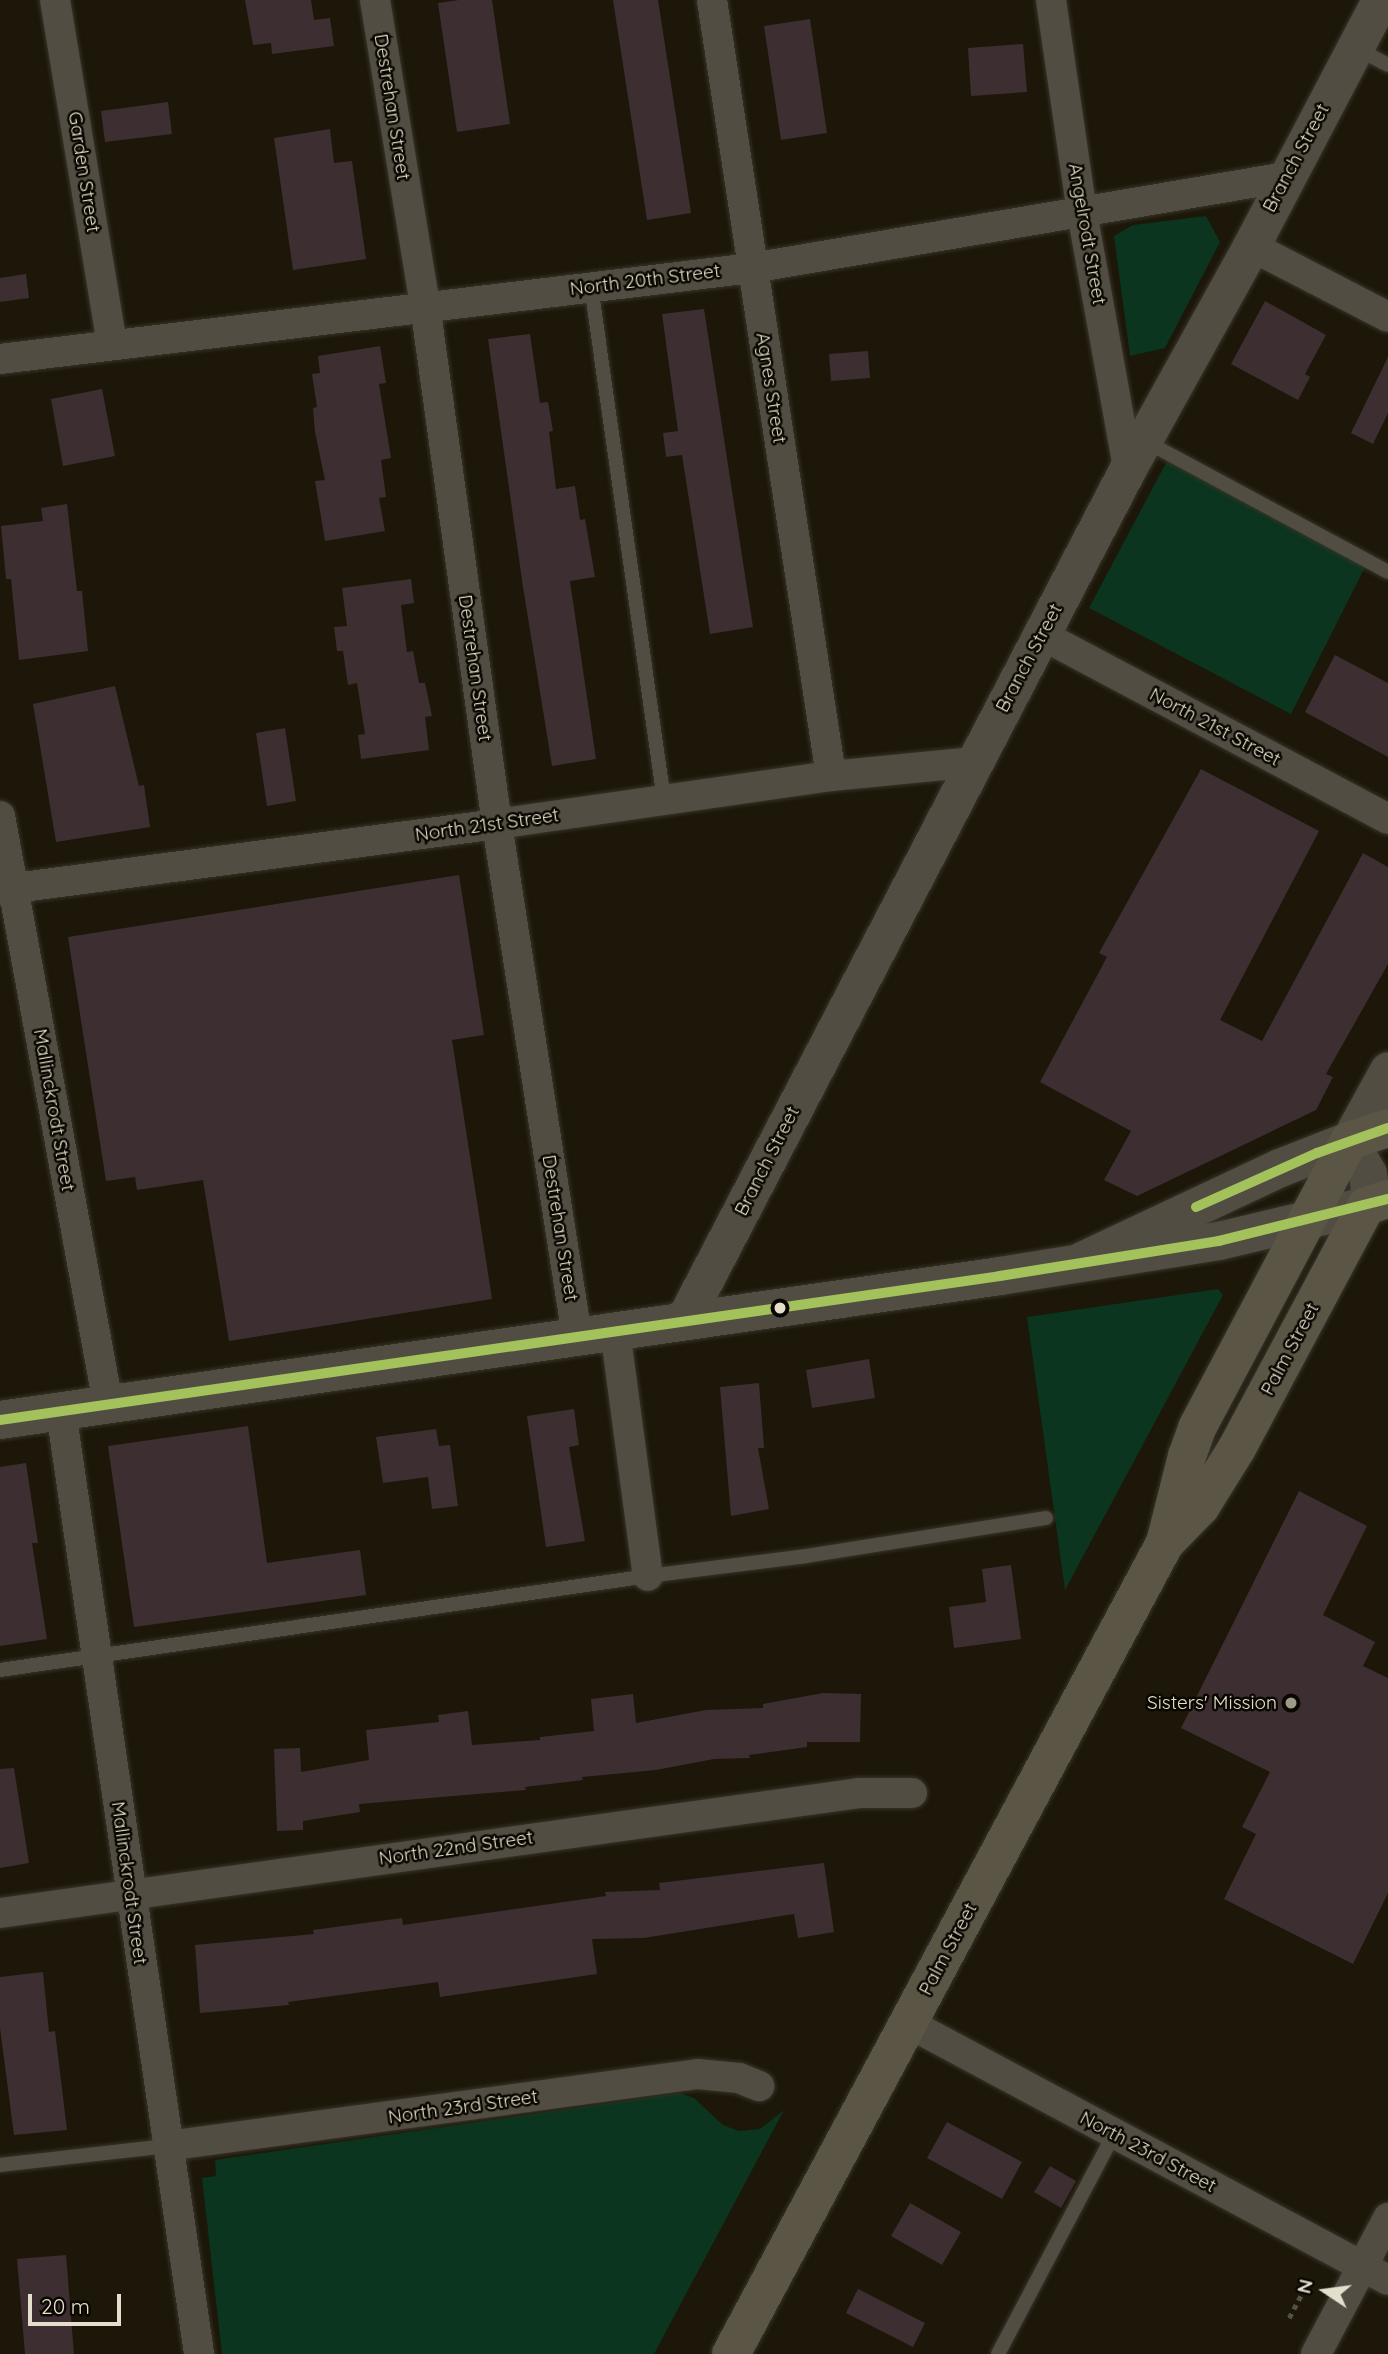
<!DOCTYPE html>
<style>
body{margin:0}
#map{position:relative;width:1388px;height:2354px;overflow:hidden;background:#1c1708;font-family:Quicksand,sans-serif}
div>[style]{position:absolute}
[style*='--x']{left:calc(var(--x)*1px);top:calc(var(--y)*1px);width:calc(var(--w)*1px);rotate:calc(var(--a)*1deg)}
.green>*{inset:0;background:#0b351e}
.building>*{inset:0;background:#3d2f31}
.path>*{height:4.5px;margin-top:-2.25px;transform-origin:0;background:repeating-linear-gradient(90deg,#545045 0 5px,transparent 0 10px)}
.roads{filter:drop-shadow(0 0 2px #38342a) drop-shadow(0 0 2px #38342a)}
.service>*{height:14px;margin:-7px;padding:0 7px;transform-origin:7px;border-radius:7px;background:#514d42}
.minor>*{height:30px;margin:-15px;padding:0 15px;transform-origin:15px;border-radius:15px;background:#514d42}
.tertiary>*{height:37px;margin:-18.5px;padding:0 18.5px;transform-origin:18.5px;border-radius:18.5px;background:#514d42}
.secondary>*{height:38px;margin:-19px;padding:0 19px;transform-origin:19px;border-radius:19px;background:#514d42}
.primary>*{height:38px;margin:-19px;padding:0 19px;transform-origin:19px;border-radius:19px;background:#5b5546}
.bus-1>*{height:10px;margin:-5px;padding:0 5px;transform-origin:5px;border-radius:5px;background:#a3c25b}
.dots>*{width:19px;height:19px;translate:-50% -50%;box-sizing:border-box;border:4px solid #0a0600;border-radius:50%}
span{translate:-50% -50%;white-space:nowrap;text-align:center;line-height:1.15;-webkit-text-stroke:5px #0a0600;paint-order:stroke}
.street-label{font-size:19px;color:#e4dfcd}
.poi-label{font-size:19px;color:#e4dfcd}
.right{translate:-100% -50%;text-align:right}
.north{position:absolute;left:1290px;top:2256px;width:70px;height:70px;-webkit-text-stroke:5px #0a0600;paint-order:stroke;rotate:283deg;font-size:19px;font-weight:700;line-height:28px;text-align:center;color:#e4dfcd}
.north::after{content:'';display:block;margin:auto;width:24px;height:32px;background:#e4dfcd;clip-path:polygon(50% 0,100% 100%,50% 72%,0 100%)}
.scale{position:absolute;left:28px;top:2294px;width:93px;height:32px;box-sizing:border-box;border:4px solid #e4dfcd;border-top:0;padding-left:9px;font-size:21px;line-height:24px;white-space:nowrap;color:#e4dfcd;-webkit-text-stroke:5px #0a0600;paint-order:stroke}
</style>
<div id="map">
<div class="green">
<i style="clip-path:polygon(1206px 216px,1220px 242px,1165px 348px,1130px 356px,1114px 236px,1133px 225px)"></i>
<i style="clip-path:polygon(1167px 461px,1366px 565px,1291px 714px,1089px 608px)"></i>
<i style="clip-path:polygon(1218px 1289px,1223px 1295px,1065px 1590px,1027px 1317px)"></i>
<i style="clip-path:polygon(679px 2093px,694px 2098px,723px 2125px,739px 2131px,760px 2129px,784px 2110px,654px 2354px,222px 2354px,202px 2178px,216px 2176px,215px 2160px)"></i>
</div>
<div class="building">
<i style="clip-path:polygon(245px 0,311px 0,314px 20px,330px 18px,334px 46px,272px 54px,271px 43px,253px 45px)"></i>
<i style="clip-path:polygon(459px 0,492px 0,510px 124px,457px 132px,438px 3px)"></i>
<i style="clip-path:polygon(613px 0,658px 0,691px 213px,647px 220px)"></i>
<i style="clip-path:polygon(810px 19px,827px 133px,781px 140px,764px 26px)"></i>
<i style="clip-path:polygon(1023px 44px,1027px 92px,971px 96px,968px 48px)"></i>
<i style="clip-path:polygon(168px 102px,172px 134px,105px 142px,101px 111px)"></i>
<i style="clip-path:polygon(330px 129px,334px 163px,352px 161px,366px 259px,293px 270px,274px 138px)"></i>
<i style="clip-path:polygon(26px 274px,29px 298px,0 302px,0 278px)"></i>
<i style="clip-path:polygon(1265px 301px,1326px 335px,1305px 374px,1310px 377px,1298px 400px,1231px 364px)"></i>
<i style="clip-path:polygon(704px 309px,753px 627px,710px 634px,682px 455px,666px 457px,663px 433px,678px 431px,662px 314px)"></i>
<i style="clip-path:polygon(530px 334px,540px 403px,548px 402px,553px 431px,549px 432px,556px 489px,575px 486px,580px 520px,585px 519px,595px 577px,570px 581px,596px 759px,552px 766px,523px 587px,488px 339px)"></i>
<i style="clip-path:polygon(380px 346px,386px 383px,379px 384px,391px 458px,381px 460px,386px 497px,379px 498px,385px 531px,325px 541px,315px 481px,325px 480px,315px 432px,313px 408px,317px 407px,312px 374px,320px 373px,318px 356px)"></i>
<i style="clip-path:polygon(868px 351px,870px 378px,831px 381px,829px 354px)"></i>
<i style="clip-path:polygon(1388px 357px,1388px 413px,1373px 444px,1351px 433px)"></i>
<i style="clip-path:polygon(102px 389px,115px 456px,63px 466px,51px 399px)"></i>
<i style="clip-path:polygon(67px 504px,77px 591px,82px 591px,88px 651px,19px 660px,11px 579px,6px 579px,1px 526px,43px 521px,41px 508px)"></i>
<i style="clip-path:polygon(411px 579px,414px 603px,401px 605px,407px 652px,413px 651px,419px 683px,425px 683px,432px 716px,425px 717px,429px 750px,361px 759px,358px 735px,365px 734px,357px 683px,348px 685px,343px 651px,337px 651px,334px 627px,347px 626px,342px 588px)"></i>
<i style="clip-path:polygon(1335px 655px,1388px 683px,1388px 757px,1305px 712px)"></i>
<i style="clip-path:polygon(115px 686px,139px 786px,144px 785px,150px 827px,56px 842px,33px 704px)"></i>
<i style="clip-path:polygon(285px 728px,296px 801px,267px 806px,256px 733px)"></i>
<i style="clip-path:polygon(1201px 769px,1319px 831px,1220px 1020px,1262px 1041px,1363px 853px,1388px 867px,1388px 964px,1326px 1074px,1333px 1077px,1316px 1110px,1137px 1196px,1104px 1180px,1131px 1131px,1040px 1082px,1107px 957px,1099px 953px)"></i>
<i style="clip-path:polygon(459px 875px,484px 1035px,452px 1040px,492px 1299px,229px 1341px,203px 1180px,137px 1190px,135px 1177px,106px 1181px,68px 937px)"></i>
<i style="clip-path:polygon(869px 1359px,875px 1398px,812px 1408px,806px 1370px)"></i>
<i style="clip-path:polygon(759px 1383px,764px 1448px,758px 1448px,769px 1509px,731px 1516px,720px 1387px)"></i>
<i style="clip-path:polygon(574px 1409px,579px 1445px,569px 1447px,585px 1541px,546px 1547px,527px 1416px)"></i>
<i style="clip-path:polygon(248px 1426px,267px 1563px,360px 1550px,366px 1595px,134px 1627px,108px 1446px)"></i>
<i style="clip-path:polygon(436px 1429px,439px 1446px,450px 1445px,458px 1506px,432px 1509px,428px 1477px,383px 1483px,376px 1437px)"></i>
<i style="clip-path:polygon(26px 1463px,38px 1543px,32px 1543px,47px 1639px,0 1646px,0 1467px)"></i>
<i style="clip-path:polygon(1299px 1491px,1367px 1526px,1323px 1615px,1375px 1642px,1363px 1666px,1388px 1678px,1388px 1893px,1353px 1964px,1224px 1899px,1256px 1834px,1242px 1827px,1270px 1772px,1181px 1728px)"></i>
<i style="clip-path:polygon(1011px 1565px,1021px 1639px,954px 1648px,949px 1607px,986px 1602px,982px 1569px)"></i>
<i style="clip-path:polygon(823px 1693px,861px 1694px,860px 1742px,807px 1742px,807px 1747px,749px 1755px,750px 1758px,714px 1759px,656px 1770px,582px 1777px,583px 1780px,525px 1787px,526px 1790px,359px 1804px,360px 1812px,303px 1821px,303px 1830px,277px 1831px,274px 1749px,300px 1748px,301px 1772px,369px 1760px,366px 1730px,439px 1722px,438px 1715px,468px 1711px,472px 1745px,540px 1740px,540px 1737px,594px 1731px,591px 1699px,633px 1694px,636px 1723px,706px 1710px,763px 1708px,763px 1704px)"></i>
<i style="clip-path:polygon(14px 1768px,29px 1863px,0 1868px,0 1769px)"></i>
<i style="clip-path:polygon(824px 1863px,834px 1932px,798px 1938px,794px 1914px,644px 1938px,592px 1939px,597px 1974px,440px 1997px,438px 1982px,288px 2002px,289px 2005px,200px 2013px,195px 1945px,314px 1934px,313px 1930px,402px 1918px,403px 1925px,606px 1896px,605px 1892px,660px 1890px,659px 1883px)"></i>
<i style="clip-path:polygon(43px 1972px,49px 2032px,55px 2031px,67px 2130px,14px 2135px,0 2028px,0 1977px)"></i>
<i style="clip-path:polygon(947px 2122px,1022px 2162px,1002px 2199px,927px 2158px)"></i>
<i style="clip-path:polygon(1050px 2166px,1076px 2181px,1061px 2208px,1034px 2192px)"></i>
<i style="clip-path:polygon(910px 2203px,961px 2232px,942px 2265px,891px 2236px)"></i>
<i style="clip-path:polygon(66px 2255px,74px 2354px,25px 2354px,17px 2259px)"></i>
<i style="clip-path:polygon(858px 2289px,925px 2323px,913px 2347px,846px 2313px)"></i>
</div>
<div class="path">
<i style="--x:1289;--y:2318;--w:43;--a:-62.2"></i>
</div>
<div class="roads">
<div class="service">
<i style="--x:1356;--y:48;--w:36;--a:28"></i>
<i style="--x:591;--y:286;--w:519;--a:81.92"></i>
<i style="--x:1143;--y:440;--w:278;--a:28.3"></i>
<i style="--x:0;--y:1670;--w:655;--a:-8.25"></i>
<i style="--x:648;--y:1576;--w:159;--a:-7.2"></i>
<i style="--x:806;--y:1556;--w:243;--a:-9"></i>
<i style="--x:0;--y:2165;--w:168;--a:-6.5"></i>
<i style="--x:998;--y:2354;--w:249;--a:-62.2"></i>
</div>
<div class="minor">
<i style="--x:55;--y:0;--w:349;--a:80.6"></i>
<i style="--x:375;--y:0;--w:309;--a:80.7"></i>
<i style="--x:425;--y:305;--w:524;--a:82.1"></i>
<i style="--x:497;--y:824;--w:518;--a:81.12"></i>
<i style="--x:712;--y:0;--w:785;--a:81.28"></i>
<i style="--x:1051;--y:0;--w:214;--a:81.7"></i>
<i style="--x:1082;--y:212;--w:260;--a:79.8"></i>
<i style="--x:1251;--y:246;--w:154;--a:27.4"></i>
<i style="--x:0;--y:359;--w:757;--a:-6.9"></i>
<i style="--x:752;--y:268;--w:542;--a:-9.67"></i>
<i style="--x:1042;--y:635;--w:392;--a:28"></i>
<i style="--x:0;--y:816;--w:598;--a:79.59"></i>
<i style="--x:0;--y:890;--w:501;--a:-7.56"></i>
<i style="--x:497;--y:824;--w:337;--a:-8.2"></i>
<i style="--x:831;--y:776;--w:144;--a:-5.6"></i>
<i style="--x:615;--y:1330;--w:248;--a:82.4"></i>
<i style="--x:61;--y:1411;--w:953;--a:81.67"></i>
<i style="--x:0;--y:1913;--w:867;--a:-7.95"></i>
<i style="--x:859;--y:1793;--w:53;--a:0"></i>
<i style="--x:908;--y:2023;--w:544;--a:28.17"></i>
<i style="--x:167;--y:2146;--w:536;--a:-7.72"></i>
<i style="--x:698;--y:2074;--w:41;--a:5.6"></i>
<i style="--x:739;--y:2078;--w:22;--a:22"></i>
<i style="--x:1316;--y:2354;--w:154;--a:-62.1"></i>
</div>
<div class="tertiary">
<i style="--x:1349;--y:1141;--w:81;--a:-61.2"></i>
<i style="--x:684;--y:1320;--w:961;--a:-62.47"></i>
<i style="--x:1128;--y:468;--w:254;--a:-61"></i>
<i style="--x:1251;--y:246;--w:278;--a:-62.3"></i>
</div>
<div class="secondary">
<i style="--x:0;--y:1420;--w:1010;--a:-8.19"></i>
<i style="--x:1000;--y:1276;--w:222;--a:-9.1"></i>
<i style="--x:1219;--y:1241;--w:151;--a:-13.4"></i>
<i style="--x:1366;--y:1206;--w:15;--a:-74"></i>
<i style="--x:1370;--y:1192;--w:18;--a:-96"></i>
<i style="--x:1368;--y:1174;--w:38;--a:-120"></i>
<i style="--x:1349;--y:1141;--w:74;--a:158.6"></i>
<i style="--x:1280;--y:1168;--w:219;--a:154.8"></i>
</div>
<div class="primary">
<i style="--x:1166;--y:1542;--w:50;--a:-45.8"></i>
<i style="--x:1201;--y:1506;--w:68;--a:-58.2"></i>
<i style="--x:1237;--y:1448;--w:274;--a:-61.9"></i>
<i style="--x:1366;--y:1206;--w:23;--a:-18"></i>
<i style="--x:731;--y:2354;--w:920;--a:-61.85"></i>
<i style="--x:1165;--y:1543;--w:90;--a:-75.8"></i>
<i style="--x:1187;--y:1456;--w:30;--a:-70"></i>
<i style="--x:1197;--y:1428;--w:325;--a:-62.1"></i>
<i style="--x:1349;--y:1141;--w:41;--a:-18.4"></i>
</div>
</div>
<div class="bus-1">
<i style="--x:1196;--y:1207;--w:133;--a:-24.1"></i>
<i style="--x:1317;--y:1153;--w:75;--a:-19.4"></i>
<i style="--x:0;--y:1420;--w:1010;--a:-8.19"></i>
<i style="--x:1000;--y:1276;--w:222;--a:-9.1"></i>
<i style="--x:1219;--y:1241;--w:174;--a:-14"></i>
</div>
<div class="dots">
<i style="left:780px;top:1308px;background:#e4dfcd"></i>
<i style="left:1291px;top:1703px;background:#9e9988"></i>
</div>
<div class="street-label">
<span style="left:392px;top:107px;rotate:81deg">Destrehan Street</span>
<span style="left:1296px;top:158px;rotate:-62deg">Branch Street</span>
<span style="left:84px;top:172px;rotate:81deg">Garden Street</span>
<span style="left:1087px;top:234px;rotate:80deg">Angelrodt Street</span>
<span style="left:645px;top:280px;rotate:-7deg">North 20th Street</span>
<span style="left:771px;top:388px;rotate:81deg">Agnes Street</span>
<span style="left:1029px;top:658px;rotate:-62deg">Branch Street</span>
<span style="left:475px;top:668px;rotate:82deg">Destrehan Street</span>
<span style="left:1215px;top:727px;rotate:28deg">North 21st Street</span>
<span style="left:487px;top:825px;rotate:-8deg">North 21st Street</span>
<span style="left:54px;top:1110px;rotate:80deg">Mallinckrodt Street</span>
<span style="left:767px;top:1161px;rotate:-63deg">Branch Street</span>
<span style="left:560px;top:1228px;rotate:81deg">Destrehan Street</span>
<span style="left:1290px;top:1349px;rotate:-62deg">Palm Street</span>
<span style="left:456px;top:1848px;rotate:-8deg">North 22nd Street</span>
<span style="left:129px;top:1883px;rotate:82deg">Mallinckrodt Street</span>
<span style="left:948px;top:1949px;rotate:-62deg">Palm Street</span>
<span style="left:463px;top:2107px;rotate:-8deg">North 23rd Street</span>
<span style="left:1148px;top:2152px;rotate:28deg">North 23rd Street</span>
</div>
<div class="poi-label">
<span class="right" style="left:1277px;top:1703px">Sisters' Mission</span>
</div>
<div class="north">N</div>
<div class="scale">20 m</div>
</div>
